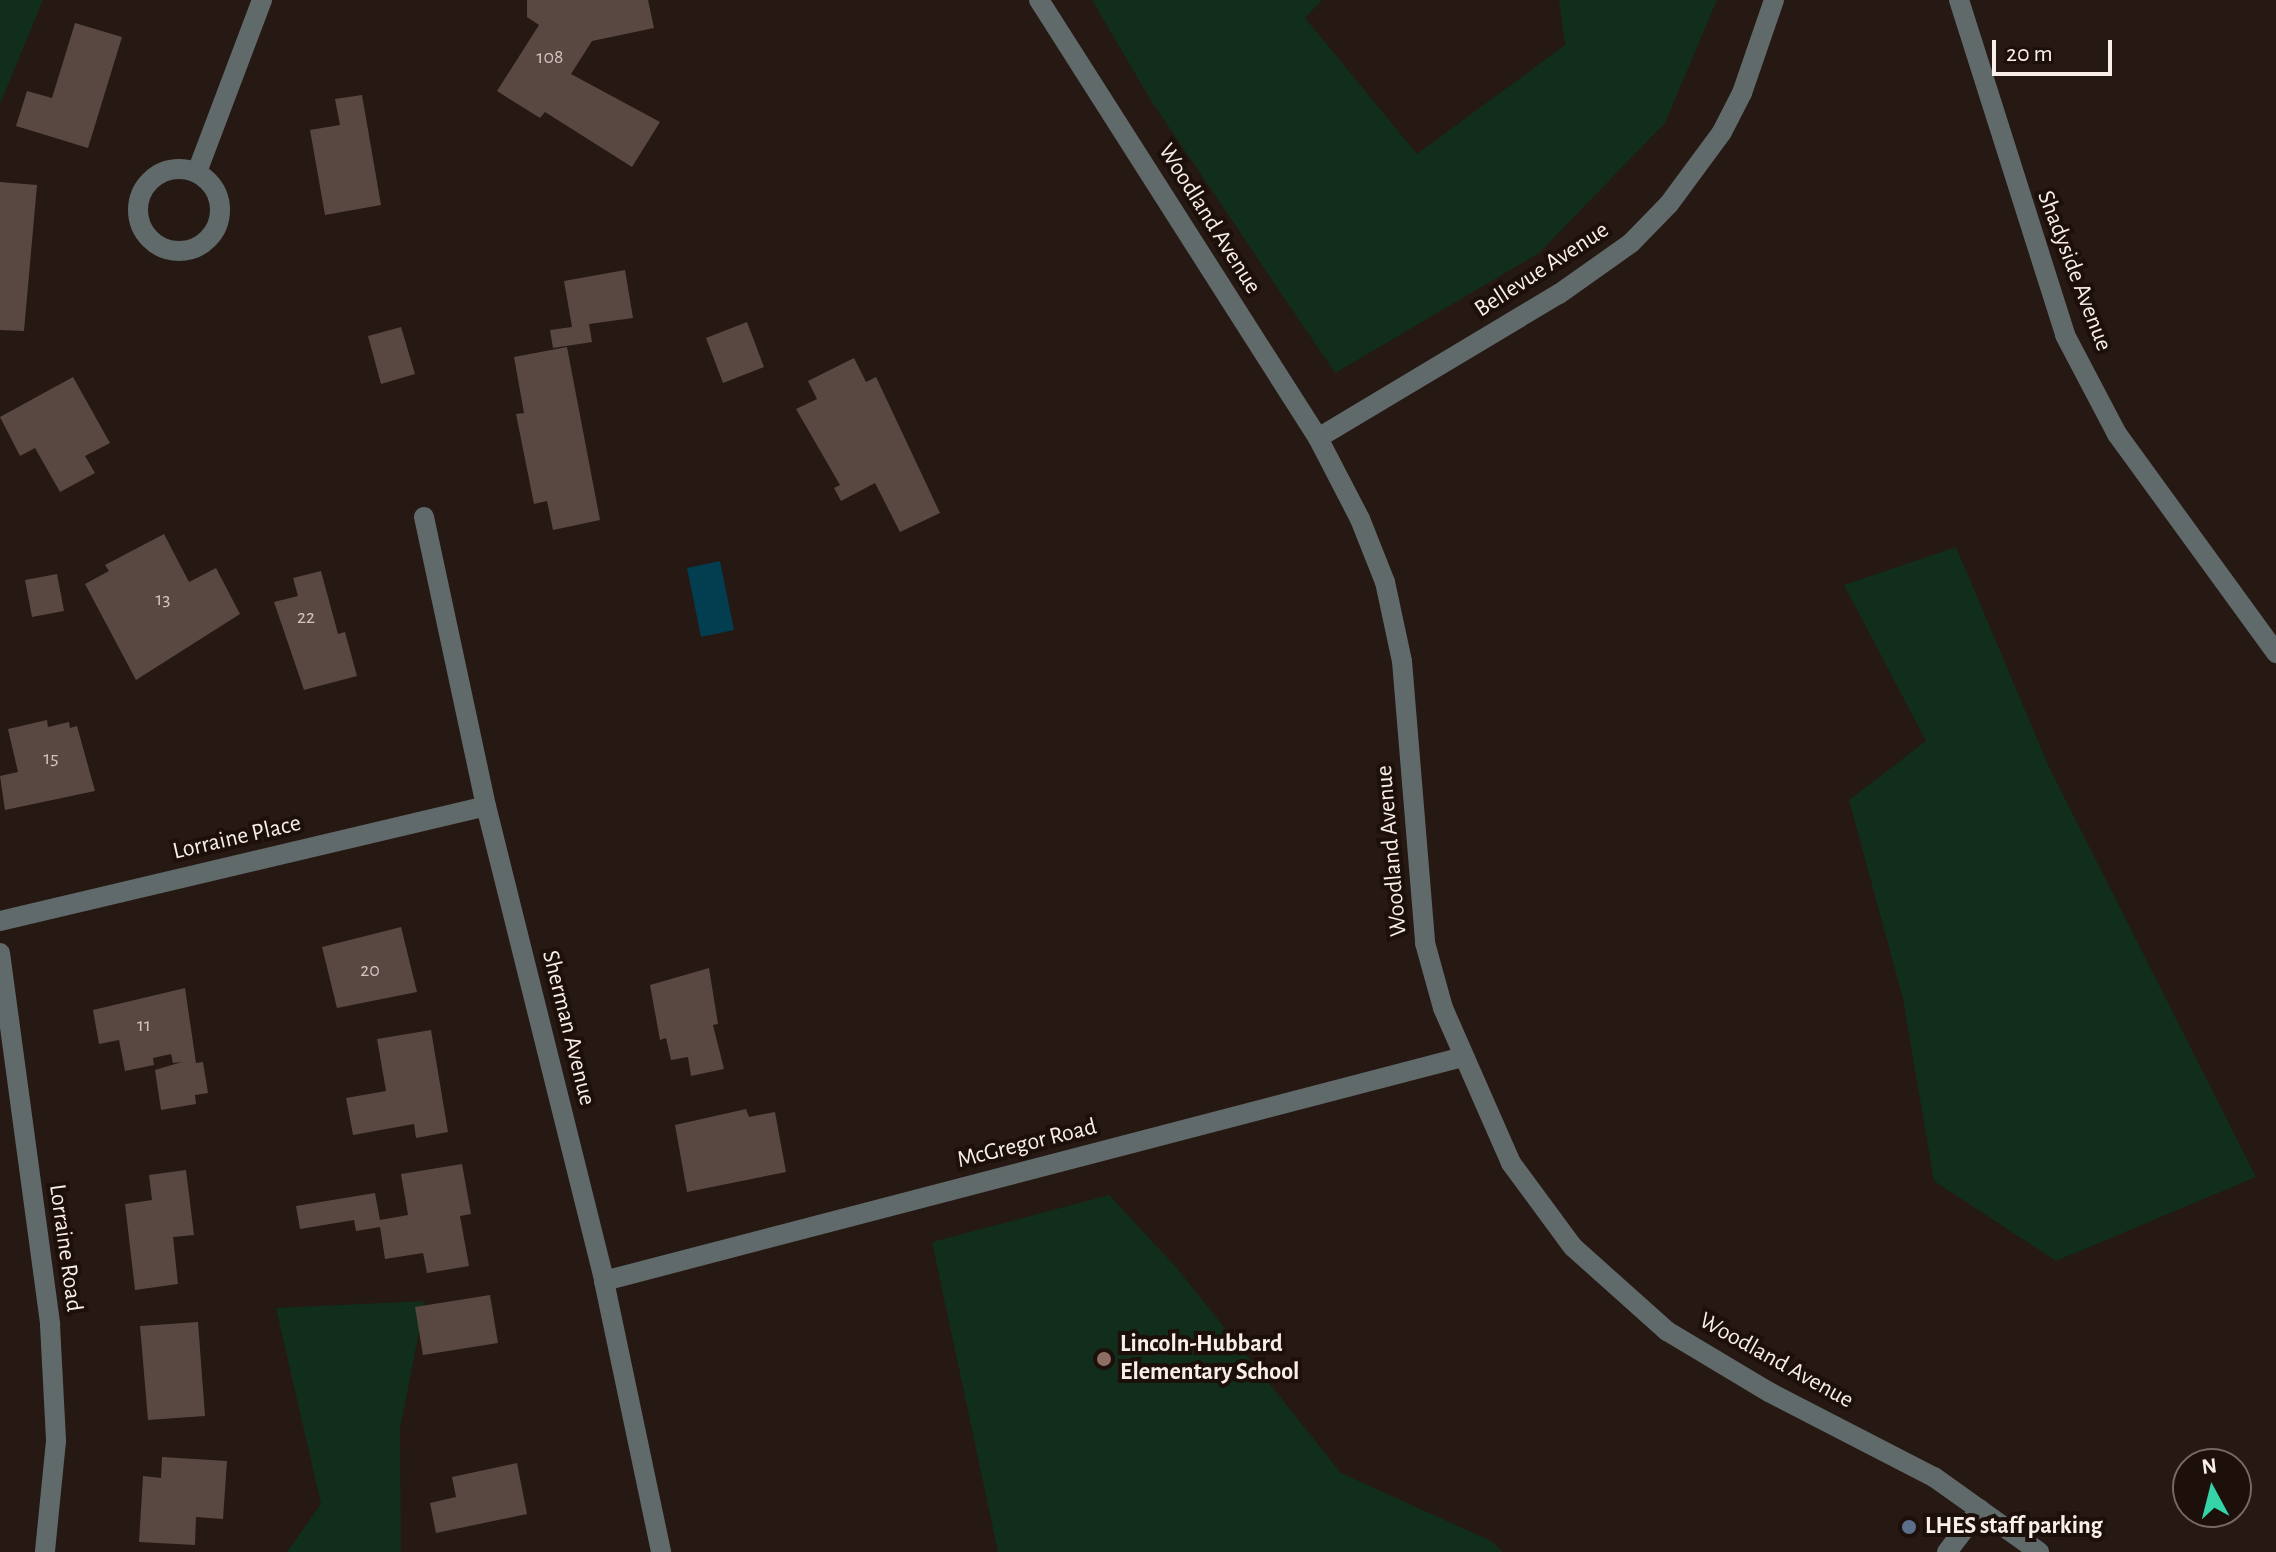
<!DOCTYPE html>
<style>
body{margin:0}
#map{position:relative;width:2276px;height:1552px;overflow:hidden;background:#261812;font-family:"Alegreya Sans",sans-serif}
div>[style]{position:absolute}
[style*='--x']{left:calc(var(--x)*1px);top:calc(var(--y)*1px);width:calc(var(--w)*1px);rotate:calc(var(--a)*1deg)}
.green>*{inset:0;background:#102e1b}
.water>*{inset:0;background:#033d50}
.building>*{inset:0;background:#594841}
.service>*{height:20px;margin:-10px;padding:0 10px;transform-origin:10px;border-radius:10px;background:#606a6a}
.minor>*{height:20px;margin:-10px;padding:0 10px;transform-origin:10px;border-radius:10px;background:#606a6a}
.minor>.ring{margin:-10px;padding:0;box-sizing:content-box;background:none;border:20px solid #606a6a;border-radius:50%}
.dots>*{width:22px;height:22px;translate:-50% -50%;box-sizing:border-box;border:4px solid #1d0f09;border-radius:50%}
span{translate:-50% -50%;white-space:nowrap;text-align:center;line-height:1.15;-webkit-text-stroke:8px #1d0f09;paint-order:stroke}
.number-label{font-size:20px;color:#d1c4c0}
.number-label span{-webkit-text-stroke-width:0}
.street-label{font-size:24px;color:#f9eeea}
.poi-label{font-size:24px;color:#f9eeea;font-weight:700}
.left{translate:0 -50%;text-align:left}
.north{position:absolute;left:2172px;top:1448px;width:80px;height:80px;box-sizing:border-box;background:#1d0f09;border:2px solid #756863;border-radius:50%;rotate:353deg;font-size:22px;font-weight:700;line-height:32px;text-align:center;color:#f9eeea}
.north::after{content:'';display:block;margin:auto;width:28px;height:36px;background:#34d4a8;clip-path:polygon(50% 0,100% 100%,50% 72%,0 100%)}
.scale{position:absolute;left:1992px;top:40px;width:120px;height:36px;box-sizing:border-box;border:4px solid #f9eeea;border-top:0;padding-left:10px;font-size:24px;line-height:28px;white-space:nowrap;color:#f9eeea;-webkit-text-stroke:6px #1d0f09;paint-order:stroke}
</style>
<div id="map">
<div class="green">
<i style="clip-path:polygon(0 0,43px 0,0 104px)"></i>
<i style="clip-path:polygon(1092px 0,1322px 0,1305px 18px,1417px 154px,1565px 45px,1559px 0,1717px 0,1665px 123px,1539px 253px,1335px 373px,1150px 99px)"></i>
<i style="clip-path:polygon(1956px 547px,2050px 769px,2256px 1177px,2056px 1261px,1934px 1181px,1903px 999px,1849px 800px,1926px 741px,1844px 585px)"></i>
<i style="clip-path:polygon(1109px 1195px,1176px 1267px,1341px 1473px,1491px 1541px,1503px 1552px,998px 1552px,932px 1242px)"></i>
<i style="clip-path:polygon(425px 1301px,400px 1429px,401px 1552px,287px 1552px,321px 1504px,276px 1308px)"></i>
</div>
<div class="water">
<i style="clip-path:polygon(720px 561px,734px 630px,701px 637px,687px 568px)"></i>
</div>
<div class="building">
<i style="clip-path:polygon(648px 0,654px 28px,592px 41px,571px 74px,660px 122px,632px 167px,545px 112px,540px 118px,497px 91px,539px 25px,527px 17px,527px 0)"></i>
<i style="clip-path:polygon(75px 23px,122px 37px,88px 148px,16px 126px,27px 91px,52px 98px)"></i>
<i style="clip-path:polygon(362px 95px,381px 205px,325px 215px,310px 130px,340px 125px,335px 99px)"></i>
<i style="clip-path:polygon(0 182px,37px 185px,24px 331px,0 330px)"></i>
<i style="clip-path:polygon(625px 270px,633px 318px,589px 324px,592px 342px,553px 348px,550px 330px,572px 327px,564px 281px)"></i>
<i style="clip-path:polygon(747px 322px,764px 367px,723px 383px,706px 338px)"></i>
<i style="clip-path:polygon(401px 327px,415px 374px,381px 384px,368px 336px)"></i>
<i style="clip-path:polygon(567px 347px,600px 520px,553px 530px,547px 501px,534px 504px,516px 414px,524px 413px,514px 357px)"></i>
<i style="clip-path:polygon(854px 358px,866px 382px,876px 377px,940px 513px,900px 532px,875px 483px,841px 501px,834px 488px,840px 485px,796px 409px,817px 399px,808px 381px)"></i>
<i style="clip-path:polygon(73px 377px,110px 443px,85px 456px,95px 473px,60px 492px,35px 448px,20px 456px,0 417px)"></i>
<i style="clip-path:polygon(164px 534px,189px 582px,216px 568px,240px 614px,136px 680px,85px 584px,109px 571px,105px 565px)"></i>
<i style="clip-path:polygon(321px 571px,338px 634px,345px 632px,357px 676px,304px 690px,274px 602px,298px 596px,293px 578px)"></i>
<i style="clip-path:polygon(57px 574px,64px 611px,32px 617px,25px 580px)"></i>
<i style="clip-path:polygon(47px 720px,48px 727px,69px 722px,70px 728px,77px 726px,95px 791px,5px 810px,0 776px,18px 772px,8px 729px)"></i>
<i style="clip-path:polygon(401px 927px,417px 992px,337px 1008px,322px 947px)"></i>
<i style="clip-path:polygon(709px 968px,718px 1024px,713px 1025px,724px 1069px,691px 1076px,688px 1057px,671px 1060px,666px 1038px,660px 1040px,650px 985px)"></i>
<i style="clip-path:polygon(185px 988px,196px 1063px,203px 1062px,208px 1093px,195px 1095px,196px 1104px,161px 1110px,155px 1070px,182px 1062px,173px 1063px,171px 1054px,153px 1058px,154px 1065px,125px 1071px,119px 1040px,99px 1044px,93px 1010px)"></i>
<i style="clip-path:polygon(431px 1030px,448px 1132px,416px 1138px,414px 1124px,353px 1135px,346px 1098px,386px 1091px,377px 1039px)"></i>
<i style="clip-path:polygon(746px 1109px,749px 1117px,775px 1112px,786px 1172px,687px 1192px,675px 1125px)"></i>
<i style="clip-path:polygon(462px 1164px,471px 1214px,460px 1216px,469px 1266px,427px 1273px,423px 1253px,385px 1259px,380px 1227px,356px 1231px,354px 1220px,300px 1229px,296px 1206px,375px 1193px,380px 1220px,408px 1215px,401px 1174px)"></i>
<i style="clip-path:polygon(186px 1170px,194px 1235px,173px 1237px,178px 1284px,135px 1290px,125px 1204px,152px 1200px,149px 1175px)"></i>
<i style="clip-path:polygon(490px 1295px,498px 1343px,423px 1355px,415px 1307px)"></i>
<i style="clip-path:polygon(198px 1322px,205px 1416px,148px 1420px,140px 1326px)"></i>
<i style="clip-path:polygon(162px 1457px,227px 1461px,223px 1519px,196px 1517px,195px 1545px,139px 1542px,143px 1476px,161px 1478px)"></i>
<i style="clip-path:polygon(517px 1463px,527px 1514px,436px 1533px,430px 1503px,456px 1497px,452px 1477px)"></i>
</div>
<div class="service">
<i style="--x:1947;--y:1552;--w:54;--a:-52.5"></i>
</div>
<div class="minor">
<i style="--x:1039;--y:0;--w:519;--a:57.5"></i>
<i style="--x:1318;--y:438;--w:91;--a:62.6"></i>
<i style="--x:1360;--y:519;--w:68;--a:68.4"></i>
<i style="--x:1385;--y:582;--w:81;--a:77.9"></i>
<i style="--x:1402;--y:661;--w:283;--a:85.3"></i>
<i style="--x:1425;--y:943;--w:67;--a:74.5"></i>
<i style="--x:1443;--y:1008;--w:169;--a:66.3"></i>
<i style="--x:1511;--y:1163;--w:104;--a:53.6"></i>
<i style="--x:1573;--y:1247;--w:126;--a:41.8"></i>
<i style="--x:1667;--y:1331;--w:119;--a:30.9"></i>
<i style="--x:1769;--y:1392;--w:186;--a:27.3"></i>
<i style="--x:1934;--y:1477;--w:129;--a:35.5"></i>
<i style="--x:1959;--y:0;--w:351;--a:72.4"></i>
<i style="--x:2065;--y:335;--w:112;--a:62.3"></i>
<i style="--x:2117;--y:434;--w:271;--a:54"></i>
<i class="ring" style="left:138px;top:169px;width:62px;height:62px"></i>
<i style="--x:197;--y:172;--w:184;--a:-69.3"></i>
<i style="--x:1318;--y:438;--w:281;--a:-30.9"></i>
<i style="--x:1559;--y:294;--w:88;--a:-35.3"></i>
<i style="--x:1631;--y:243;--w:54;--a:-45.7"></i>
<i style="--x:1669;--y:204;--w:89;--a:-53.6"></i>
<i style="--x:1722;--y:132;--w:44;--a:-62.9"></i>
<i style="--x:1742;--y:93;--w:98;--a:-71"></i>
<i style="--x:424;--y:517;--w:296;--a:77.9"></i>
<i style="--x:486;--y:806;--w:489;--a:76"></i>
<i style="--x:604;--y:1281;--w:277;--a:78.1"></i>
<i style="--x:0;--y:921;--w:499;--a:-13.3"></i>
<i style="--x:0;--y:953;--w:375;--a:82.3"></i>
<i style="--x:50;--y:1325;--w:116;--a:87"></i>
<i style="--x:56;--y:1441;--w:112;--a:95.7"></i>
<i style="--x:604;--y:1281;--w:888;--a:-14.62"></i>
</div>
<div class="dots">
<i style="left:1104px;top:1359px;background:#8d6e63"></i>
<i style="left:1909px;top:1527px;background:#5c6f8a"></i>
</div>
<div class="number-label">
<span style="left:550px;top:57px">108</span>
<span style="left:163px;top:599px">13</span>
<span style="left:306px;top:617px">22</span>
<span style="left:51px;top:758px">15</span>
<span style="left:370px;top:970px">20</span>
<span style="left:144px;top:1025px">11</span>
</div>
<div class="street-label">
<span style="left:1209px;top:219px;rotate:58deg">Woodland Avenue</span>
<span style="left:1542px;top:270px;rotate:-33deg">Bellevue Avenue</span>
<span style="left:2074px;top:271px;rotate:69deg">Shadyside Avenue</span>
<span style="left:237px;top:838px;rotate:-13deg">Lorraine Place</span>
<span style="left:1392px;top:851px;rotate:-95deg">Woodland Avenue</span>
<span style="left:568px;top:1028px;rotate:76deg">Sherman Avenue</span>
<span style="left:1027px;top:1144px;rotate:-14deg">McGregor Road</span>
<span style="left:65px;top:1248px;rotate:82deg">Lorraine Road</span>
<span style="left:1776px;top:1361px;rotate:29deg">Woodland Avenue</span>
</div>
<div class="poi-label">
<span class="left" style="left:1120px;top:1359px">Lincoln-Hubbard<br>Elementary School</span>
<span class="left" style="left:1925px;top:1527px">LHES staff parking</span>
</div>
<div class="north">N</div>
<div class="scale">20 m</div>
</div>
